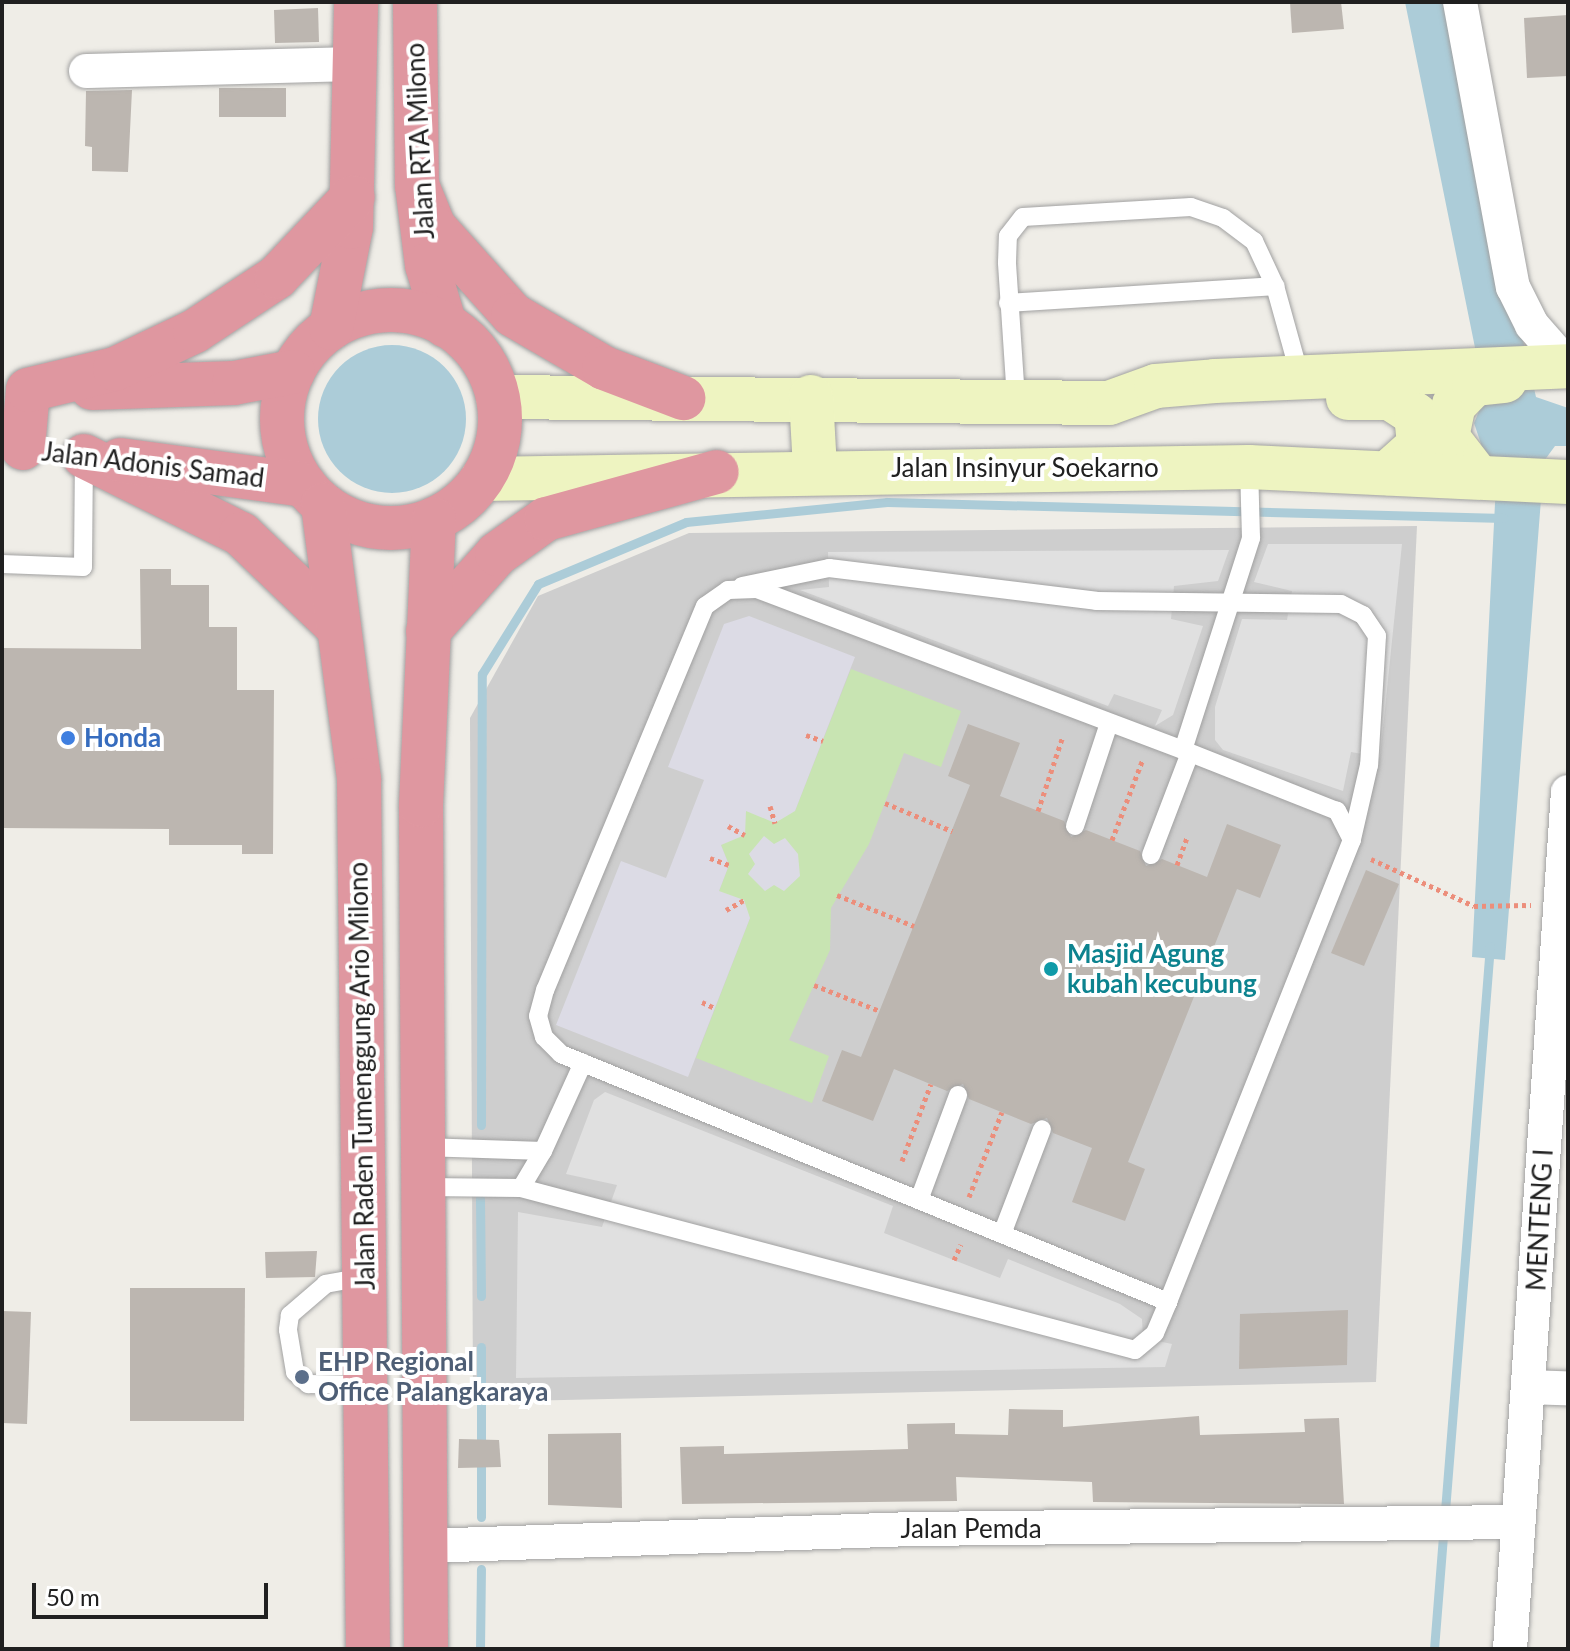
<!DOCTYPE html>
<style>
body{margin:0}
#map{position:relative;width:1570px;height:1651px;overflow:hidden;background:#efede7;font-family:Lato,sans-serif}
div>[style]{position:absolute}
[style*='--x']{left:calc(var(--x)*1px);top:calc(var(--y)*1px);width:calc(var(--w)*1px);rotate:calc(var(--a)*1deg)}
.religious>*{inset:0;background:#cecece}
.grass>*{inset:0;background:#c8e4b2}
.parking>*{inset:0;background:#e0e0e0}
.plaza>*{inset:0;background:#dcdbe5}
.water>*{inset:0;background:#acccd8}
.round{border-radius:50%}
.stream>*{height:9px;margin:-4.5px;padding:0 4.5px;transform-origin:4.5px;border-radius:4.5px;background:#acccd8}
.building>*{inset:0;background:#bcb6b0}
.path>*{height:5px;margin-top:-2.5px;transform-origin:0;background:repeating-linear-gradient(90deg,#ec8e7b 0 4px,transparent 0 8px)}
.roads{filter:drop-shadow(0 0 2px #a1a1a1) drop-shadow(0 0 2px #a1a1a1)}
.lane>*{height:18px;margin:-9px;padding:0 9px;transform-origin:9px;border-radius:9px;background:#fff}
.street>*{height:34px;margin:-17px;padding:0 17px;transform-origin:17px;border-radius:17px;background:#fff}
.secondary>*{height:44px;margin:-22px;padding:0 22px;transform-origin:22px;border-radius:22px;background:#eef4c1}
.highway>*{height:44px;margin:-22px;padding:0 22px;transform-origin:22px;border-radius:22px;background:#df97a0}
.highway>.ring{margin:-22px;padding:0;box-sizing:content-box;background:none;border:44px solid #df97a0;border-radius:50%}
.dots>*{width:22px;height:22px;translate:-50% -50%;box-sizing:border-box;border:4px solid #fff;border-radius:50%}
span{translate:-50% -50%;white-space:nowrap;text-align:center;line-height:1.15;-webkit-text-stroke:8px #fff;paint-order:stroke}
.street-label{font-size:26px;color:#202020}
.shop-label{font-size:26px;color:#366cbe;font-weight:700}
.left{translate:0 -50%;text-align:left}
.culture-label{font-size:26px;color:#0d838f;font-weight:700}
.service-label{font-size:26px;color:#4e5e75;font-weight:700}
.frame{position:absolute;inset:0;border:4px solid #202020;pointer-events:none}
.scale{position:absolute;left:32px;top:1583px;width:236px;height:36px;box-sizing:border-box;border:4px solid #202020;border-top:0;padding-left:10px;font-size:24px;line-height:28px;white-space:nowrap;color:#202020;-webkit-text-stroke:6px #fff;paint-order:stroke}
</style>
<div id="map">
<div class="religious">
<i style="clip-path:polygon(1417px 526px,1376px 1382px,473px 1402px,470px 718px,538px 596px,689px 533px)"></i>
</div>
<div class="grass">
<i style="clip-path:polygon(851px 669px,961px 711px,941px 767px,904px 753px,869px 844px,831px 908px,830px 950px,789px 1040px,829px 1056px,812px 1103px,696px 1058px,750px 918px,719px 891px,729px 865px,721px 845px,745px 811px,795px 811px)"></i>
</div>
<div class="parking">
<i style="clip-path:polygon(1268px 544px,1402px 544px,1380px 757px,1351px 752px,1343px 791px,1223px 750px,1215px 740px,1215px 707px,1242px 619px,1287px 620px,1292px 591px,1254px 582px)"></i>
<i style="clip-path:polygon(1229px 550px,1218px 581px,1174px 586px,1171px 619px,1203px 626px,1173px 715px,1155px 726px,1162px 710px,1114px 694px,1108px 706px,800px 590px,829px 587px,828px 552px)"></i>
<i style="clip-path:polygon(605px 1092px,893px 1206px,884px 1233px,1000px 1278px,1008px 1259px,1120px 1304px,1142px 1319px,1143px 1338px,1172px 1344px,1165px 1367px,516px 1378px,518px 1212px,602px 1227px,617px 1185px,566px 1174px,594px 1100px)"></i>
</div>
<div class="plaza">
<i style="clip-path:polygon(749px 616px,855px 657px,795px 811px,775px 823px,746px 811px,745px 835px,721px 845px,729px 865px,719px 891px,744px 900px,750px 918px,688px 1077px,556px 1025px,621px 861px,666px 878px,704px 780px,668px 767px,724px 624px)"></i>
<i style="clip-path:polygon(764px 836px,774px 844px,785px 838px,798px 854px,800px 876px,784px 891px,774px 885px,765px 891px,748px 874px,755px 864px,749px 854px)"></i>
</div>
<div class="water">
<i style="clip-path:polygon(1405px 2px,1445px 2px,1536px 397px,1568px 408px,1568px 446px,1555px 446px,1544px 461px,1505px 960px,1472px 957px,1497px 464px,1484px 453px,1474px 423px,1485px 397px)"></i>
<i class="round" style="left:318px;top:345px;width:148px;height:148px"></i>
</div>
<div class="stream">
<i style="--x:481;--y:1125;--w:451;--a:-89.9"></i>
<i style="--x:482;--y:674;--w:106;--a:-58.1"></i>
<i style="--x:538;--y:584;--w:160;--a:-22.7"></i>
<i style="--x:686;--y:522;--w:202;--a:-5.7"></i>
<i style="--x:887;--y:502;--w:617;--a:1.49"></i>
<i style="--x:480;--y:1198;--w:98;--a:89.4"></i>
<i style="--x:481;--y:1517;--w:170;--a:-90"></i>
<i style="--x:480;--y:1649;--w:80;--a:-89.3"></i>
<i style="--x:1434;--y:1649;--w:705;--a:-85.45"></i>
</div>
<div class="building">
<i style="clip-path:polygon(1290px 2px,1341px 2px,1344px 29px,1292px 33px)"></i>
<i style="clip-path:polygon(318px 8px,319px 42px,275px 43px,274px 10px)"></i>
<i style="clip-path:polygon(1568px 15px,1568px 76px,1527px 78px,1524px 18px)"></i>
<i style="clip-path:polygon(219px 88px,286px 88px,286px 117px,219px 117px)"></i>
<i style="clip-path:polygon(132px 90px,128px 172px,92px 171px,92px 147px,85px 146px,86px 91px)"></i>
<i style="clip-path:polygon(140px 569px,171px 569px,171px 585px,209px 585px,209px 627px,237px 627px,237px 690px,274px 690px,273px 854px,242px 854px,242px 845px,169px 845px,169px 829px,2px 828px,2px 648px,141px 649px)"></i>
<i style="clip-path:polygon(968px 724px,1020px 743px,1000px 796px,1064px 821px,1071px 837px,1086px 830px,1140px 851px,1146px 866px,1162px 859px,1207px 877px,1227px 824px,1281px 845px,1260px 898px,1237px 889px,1128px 1162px,1145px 1169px,1125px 1221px,1072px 1202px,1092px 1148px,1053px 1133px,1047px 1118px,1031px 1124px,969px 1099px,963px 1084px,947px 1091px,894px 1069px,873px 1121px,822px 1101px,842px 1050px,861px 1057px,970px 785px,948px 776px)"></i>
<i style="clip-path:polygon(1366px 870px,1399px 884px,1364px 966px,1331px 953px)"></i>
<i style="clip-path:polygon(317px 1251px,315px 1277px,266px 1278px,265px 1252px)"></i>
<i style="clip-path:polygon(130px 1288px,245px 1288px,244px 1421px,130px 1421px)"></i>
<i style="clip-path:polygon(1348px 1310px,1347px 1365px,1239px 1369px,1240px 1314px)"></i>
<i style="clip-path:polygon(2px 1311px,31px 1312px,27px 1424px,2px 1423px)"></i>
<i style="clip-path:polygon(1009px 1409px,1063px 1410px,1063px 1427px,1199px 1416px,1200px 1435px,1305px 1432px,1304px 1419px,1339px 1418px,1344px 1504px,1093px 1502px,1092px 1482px,956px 1477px,957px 1501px,682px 1504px,680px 1447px,724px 1446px,724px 1454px,908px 1449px,907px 1424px,955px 1423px,955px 1434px,1008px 1435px)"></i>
<i style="clip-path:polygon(621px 1433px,622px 1508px,548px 1505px,548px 1434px)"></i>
<i style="clip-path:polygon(459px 1439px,499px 1440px,501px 1467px,458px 1468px)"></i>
</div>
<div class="path">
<i style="--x:806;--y:735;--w:18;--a:19"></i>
<i style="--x:885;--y:803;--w:73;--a:22.7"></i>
<i style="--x:770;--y:806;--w:18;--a:74"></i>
<i style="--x:1038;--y:811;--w:79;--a:-71.6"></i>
<i style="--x:728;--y:826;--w:19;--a:28"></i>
<i style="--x:1112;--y:840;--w:87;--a:-69.1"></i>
<i style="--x:710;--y:858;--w:20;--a:20"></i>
<i style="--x:1371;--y:859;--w:113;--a:24.5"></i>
<i style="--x:1474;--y:906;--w:57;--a:-1"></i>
<i style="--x:1177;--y:865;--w:29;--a:-70"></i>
<i style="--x:837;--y:895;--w:83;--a:21.9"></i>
<i style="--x:726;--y:910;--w:21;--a:-29"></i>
<i style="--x:814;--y:985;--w:71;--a:21.5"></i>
<i style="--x:702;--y:1002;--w:14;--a:25"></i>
<i style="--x:902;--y:1161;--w:82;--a:-69.4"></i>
<i style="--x:969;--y:1197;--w:91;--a:-68.8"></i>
<i style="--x:954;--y:1260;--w:17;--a:-66"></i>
</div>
<div class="roads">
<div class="lane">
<i style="--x:1008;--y:303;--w:268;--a:-3.6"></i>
<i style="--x:1016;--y:399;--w:137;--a:-93.8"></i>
<i style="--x:1007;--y:262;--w:26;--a:-88"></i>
<i style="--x:1008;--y:236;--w:24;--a:-52"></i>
<i style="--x:1023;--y:217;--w:168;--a:-3.4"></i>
<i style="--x:1191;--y:207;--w:34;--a:19"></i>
<i style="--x:1223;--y:218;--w:39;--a:37"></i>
<i style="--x:1254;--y:241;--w:50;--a:65"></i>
<i style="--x:1275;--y:286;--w:93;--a:74.5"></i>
<i style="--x:2;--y:564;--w:81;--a:2.1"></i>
<i style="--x:83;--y:567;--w:108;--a:-89.5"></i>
<i style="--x:742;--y:586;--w:89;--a:-11.7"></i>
<i style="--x:829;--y:568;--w:269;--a:7"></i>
<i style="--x:1096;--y:601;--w:245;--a:0.7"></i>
<i style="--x:1341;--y:604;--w:25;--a:27"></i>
<i style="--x:1363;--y:615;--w:25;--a:56"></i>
<i style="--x:1377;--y:636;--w:129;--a:93.5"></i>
<i style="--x:1369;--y:765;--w:76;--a:102.9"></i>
<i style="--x:1183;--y:750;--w:456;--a:-159.3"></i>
<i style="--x:756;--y:589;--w:28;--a:178"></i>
<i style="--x:728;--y:590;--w:28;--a:145"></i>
<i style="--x:705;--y:606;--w:416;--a:112.6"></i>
<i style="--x:545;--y:990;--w:27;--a:105"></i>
<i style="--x:538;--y:1016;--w:22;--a:74"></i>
<i style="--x:544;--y:1037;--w:24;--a:45"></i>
<i style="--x:561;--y:1054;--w:656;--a:22.22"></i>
<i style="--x:1168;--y:1302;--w:497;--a:-68.3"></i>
<i style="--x:1352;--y:840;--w:33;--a:-117"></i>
<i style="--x:1337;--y:811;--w:166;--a:-158.4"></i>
<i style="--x:1183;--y:750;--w:223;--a:-72.2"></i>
<i style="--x:1251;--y:538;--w:71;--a:-91.6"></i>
<i style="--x:1075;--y:826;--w:108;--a:-71.7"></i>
<i style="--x:1151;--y:855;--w:109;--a:-69.1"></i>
<i style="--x:423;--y:1147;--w:120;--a:1.9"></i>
<i style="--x:543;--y:1151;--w:97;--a:-65.6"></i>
<i style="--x:424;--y:1187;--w:97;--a:0.6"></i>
<i style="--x:521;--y:1188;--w:43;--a:-59.3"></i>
<i style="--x:521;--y:1188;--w:635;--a:14.78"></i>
<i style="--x:1135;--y:1350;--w:26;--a:-40"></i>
<i style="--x:1155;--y:1333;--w:34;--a:-67"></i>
<i style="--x:919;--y:1200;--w:112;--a:-69.6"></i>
<i style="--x:1002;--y:1234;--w:112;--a:-69.1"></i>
<i style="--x:364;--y:1277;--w:39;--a:170"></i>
<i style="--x:326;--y:1284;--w:48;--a:139.3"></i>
<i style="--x:290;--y:1315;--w:15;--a:98"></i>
<i style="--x:288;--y:1330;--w:43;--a:80.5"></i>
<i style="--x:295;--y:1372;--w:18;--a:43"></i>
<i style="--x:308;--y:1384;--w:58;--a:1"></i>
</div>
<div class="street">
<i style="--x:1460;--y:2;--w:290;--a:79.5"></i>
<i style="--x:1513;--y:287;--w:42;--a:63.4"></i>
<i style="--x:1532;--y:325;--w:55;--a:48.7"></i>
<i style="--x:86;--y:71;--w:270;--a:-1.5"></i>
<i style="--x:1530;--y:1387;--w:38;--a:2"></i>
<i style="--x:426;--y:1546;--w:491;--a:-2"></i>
<i style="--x:917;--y:1529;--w:600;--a:-0.67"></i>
<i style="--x:1510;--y:1649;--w:859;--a:-86.13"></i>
</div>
<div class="secondary">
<i style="--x:498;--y:397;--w:611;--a:0.56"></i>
<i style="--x:1109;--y:403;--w:50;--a:-19.9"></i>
<i style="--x:1156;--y:386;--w:59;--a:-4.8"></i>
<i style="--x:1215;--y:381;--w:353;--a:-2.4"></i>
<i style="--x:811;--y:397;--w:72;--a:86.8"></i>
<i style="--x:1348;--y:398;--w:42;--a:0"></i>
<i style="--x:1390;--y:398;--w:31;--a:33"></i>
<i style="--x:1416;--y:415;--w:30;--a:84"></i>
<i style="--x:1419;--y:445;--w:42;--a:137.9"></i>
<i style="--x:1474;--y:472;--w:44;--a:-127.6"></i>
<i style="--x:1447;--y:437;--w:33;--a:-78"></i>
<i style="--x:1454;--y:405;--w:29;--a:-46"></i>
<i style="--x:1474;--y:384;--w:31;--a:-6"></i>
<i style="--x:482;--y:479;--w:767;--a:-0.9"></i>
<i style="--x:1249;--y:467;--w:319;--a:2.7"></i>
</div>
<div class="highway">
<i style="--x:415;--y:2;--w:183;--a:89.4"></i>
<i style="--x:417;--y:185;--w:81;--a:82.9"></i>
<i style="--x:427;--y:265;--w:63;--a:73.3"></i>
<i style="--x:417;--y:185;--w:45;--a:68"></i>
<i style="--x:434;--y:227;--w:118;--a:48.1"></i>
<i style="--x:513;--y:315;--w:105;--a:30.2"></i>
<i style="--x:604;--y:368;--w:85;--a:20.8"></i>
<i class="ring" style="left:282px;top:310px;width:174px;height:174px"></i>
<i style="--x:331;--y:328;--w:103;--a:-78.8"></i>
<i style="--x:351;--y:227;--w:225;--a:-88.7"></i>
<i style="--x:92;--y:388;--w:142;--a:-2"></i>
<i style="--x:234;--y:383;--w:60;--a:-10.6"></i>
<i style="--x:23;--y:448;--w:58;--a:-85.1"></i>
<i style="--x:28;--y:390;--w:89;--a:-13.6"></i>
<i style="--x:115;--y:369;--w:89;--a:-25.4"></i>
<i style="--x:195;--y:331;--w:98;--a:-33.4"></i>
<i style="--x:277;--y:277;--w:110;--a:-46.5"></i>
<i style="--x:84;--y:456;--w:175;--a:26.4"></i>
<i style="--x:241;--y:534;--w:136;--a:43.8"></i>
<i style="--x:120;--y:460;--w:186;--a:7.7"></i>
<i style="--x:323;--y:505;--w:277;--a:82.5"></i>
<i style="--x:359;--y:780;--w:869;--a:89.41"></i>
<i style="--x:428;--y:631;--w:103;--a:-48.1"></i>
<i style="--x:497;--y:554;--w:60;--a:-35.5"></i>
<i style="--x:546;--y:519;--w:177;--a:-15.4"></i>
<i style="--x:426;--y:1649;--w:844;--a:-90.34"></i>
<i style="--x:421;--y:805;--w:286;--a:-87.4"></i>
</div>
</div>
<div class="dots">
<i style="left:68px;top:738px;background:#3f7fe0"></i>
<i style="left:1051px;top:969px;background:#0f9aa8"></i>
<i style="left:302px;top:1377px;background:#5c6f8a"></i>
</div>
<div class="street-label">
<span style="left:420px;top:141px;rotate:-93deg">Jalan RTA Milono</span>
<span style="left:153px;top:465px;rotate:7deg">Jalan Adonis Samad</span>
<span style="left:1025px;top:468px">Jalan Insinyur Soekarno</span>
<span style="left:362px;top:1076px;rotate:-91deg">Jalan Raden Tumenggung Ario Milono</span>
<span style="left:1540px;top:1220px;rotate:-87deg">MENTENG I</span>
<span style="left:971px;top:1529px">Jalan Pemda</span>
</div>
<div class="shop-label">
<span class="left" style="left:84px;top:738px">Honda</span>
</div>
<div class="culture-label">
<span class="left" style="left:1067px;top:969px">Masjid Agung<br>kubah kecubung</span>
</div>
<div class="service-label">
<span class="left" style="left:318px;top:1377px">EHP Regional<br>Office Palangkaraya</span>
</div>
<div class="frame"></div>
<div class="scale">50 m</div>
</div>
